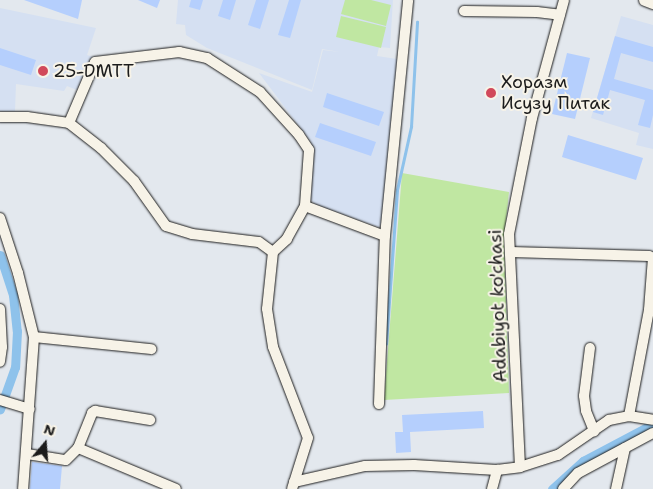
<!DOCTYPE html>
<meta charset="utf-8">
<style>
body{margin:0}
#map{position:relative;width:653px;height:489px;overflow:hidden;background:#e3e8ee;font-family:"Shantell Sans",sans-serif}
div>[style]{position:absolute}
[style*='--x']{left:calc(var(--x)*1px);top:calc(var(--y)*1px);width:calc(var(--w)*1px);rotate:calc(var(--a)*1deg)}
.built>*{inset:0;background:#d5e0f2}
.green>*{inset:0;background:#c0e7a2}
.stream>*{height:2.5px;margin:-1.25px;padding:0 1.25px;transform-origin:1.25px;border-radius:1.25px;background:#8ec2eb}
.canal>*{height:9px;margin:-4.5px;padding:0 4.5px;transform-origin:4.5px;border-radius:4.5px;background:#8ec2eb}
.building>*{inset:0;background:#b5cffd}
.roads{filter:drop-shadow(0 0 1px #1c1c1c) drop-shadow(0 0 1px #1c1c1c)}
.minor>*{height:10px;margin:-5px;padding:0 5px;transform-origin:5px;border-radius:5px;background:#f7f3e8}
.major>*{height:12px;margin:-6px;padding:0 6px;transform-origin:6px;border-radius:6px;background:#f7f3e8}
.dots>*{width:14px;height:14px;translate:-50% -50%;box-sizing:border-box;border:2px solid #f7f3e8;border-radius:50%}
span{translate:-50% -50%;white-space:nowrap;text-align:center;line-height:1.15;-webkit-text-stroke:4px #f7f3e8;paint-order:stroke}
.poi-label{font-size:18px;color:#1c1c1c}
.left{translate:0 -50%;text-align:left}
.street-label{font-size:18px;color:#1c1c1c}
.north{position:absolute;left:20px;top:419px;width:50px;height:50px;-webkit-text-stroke:4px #f7f3e8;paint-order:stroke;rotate:18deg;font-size:14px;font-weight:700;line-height:20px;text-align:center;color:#1c1c1c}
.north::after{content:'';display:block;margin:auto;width:18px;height:22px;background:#1c1c1c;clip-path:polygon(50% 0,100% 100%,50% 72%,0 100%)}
</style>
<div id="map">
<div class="built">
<i style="clip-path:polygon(178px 0,393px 0,390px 48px,379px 47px,377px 56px,397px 59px,383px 221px,379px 227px,316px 205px,310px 199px,311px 142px,259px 73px,312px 92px,323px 50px,340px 52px,322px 49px,312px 90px,207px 48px,186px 35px,185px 25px,176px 24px)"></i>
<i style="clip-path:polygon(0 8px,96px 28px,87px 55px,93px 57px,77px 90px,67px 86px,64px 91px,16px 84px,15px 111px,0 111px)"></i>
<i style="clip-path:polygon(621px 16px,653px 25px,653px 149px,636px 145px,639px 133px,591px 118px)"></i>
</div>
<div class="green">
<i style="clip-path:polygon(345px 0,371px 0,391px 5px,386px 26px,341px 14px)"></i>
<i style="clip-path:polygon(341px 16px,386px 27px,381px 48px,336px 37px)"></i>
<i style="clip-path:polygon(402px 173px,509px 192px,504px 240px,509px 393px,384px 400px)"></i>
</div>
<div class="stream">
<i style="--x:386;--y:344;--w:154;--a:-85.9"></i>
<i style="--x:397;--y:190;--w:65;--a:-77.5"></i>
<i style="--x:411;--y:127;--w:105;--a:-86.7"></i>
</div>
<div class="canal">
<i style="--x:0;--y:255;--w:42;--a:72"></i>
<i style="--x:13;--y:295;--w:36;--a:84"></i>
<i style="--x:17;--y:331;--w:36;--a:93"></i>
<i style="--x:15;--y:367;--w:45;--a:109.7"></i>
<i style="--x:552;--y:489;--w:42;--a:-42.1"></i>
<i style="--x:583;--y:461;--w:77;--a:-27.9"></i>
</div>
<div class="building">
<i style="clip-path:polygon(24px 0,82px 0,78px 19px)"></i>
<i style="clip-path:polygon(138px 0,160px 0,157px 8px)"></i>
<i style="clip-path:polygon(191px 0,203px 0,200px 10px,189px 7px)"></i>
<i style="clip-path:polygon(223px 0,236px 0,230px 20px,218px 16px)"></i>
<i style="clip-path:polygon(256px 0,269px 0,260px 29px,248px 25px)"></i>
<i style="clip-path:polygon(289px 0,301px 0,290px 38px,278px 35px)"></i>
<i style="clip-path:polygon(615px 36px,653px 47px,653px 62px,621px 53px,614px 79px,653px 90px,653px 115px,650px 128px,638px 125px,645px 100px,610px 90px,603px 115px,593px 112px)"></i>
<i style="clip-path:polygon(0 48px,36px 60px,31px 75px,0 65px)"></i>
<i style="clip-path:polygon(567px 53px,590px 58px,575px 119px,552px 114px)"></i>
<i style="clip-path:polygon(327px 93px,384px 112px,379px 126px,323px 107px)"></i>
<i style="clip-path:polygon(320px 123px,376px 142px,371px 156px,315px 137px)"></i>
<i style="clip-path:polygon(568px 135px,643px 158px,636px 180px,562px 157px)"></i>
<i style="clip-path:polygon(483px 411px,484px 428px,410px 432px,411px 452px,396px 453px,395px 432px,403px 432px,402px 415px)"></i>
<i style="clip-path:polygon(32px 462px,62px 466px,60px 489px,30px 489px)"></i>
</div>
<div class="roads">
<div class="minor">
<i style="--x:464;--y:11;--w:73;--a:0.8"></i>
<i style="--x:537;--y:12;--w:23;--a:7"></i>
<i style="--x:0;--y:117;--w:27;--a:0"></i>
<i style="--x:27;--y:117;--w:42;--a:8.1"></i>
<i style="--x:69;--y:123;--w:41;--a:38"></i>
<i style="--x:101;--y:148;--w:47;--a:45"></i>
<i style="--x:134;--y:181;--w:55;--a:54.6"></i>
<i style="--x:166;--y:226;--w:27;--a:17"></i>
<i style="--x:192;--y:234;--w:67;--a:6.8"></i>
<i style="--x:259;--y:242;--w:17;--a:36"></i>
<i style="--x:69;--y:123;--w:66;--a:-66.9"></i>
<i style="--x:95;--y:62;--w:85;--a:-6.8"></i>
<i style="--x:179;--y:52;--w:29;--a:12"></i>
<i style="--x:207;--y:58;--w:63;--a:32.7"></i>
<i style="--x:260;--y:92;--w:58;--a:47.8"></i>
<i style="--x:299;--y:135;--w:18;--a:56"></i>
<i style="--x:309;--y:150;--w:56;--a:94.1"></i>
<i style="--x:305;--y:206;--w:38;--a:119"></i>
<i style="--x:287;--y:239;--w:19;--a:137"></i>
<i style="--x:305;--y:206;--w:85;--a:20.6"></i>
<i style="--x:0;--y:218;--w:58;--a:71.9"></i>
<i style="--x:18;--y:273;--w:66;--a:76"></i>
<i style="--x:34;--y:337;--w:152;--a:94.1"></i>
<i style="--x:273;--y:252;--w:57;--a:96"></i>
<i style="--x:267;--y:309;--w:38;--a:81"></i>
<i style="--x:273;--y:347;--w:97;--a:69"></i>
<i style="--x:308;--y:438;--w:53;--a:107.4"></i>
<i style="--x:511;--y:252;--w:138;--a:1.7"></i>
<i style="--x:649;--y:256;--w:4;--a:27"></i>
<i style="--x:653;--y:258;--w:52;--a:94.4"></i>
<i style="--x:649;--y:310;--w:108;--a:100.7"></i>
<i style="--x:0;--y:309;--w:38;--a:87"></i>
<i style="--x:2;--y:347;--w:15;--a:98"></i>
<i style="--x:34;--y:337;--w:118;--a:5.9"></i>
<i style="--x:590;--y:348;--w:48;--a:97.1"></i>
<i style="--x:584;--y:396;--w:15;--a:82"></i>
<i style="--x:586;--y:411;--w:22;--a:68"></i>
<i style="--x:0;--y:400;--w:31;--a:17"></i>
<i style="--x:379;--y:404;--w:168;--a:-88"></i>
<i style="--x:385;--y:236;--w:237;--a:-84.4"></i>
<i style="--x:78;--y:448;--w:38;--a:-68"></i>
<i style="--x:92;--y:413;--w:4;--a:-34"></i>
<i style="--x:95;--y:411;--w:56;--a:9.3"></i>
<i style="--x:27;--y:454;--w:39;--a:9"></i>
<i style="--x:66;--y:460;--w:17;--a:-45"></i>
<i style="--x:78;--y:448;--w:106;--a:22.7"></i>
<i style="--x:520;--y:467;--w:233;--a:-92.7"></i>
<i style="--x:509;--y:234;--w:118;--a:-78.8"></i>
<i style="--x:532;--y:118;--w:122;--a:-74.8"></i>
<i style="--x:294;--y:482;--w:73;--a:-12.7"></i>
<i style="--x:365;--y:466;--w:49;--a:-1.2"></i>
<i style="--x:414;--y:465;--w:83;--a:3.4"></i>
<i style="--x:497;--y:470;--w:23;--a:-7"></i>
<i style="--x:520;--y:467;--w:40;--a:-18"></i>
<i style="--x:558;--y:455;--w:62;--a:-34.5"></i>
<i style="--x:609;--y:420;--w:20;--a:-11"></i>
<i style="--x:629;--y:416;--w:24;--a:9"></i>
<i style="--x:492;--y:489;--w:20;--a:-75"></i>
<i style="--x:563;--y:489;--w:22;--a:-47"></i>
<i style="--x:578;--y:473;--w:85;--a:-28.1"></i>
<i style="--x:616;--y:489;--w:42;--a:-77.6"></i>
</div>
<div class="major">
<i style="--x:645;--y:0;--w:9;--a:21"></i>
</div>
</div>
<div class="dots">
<i style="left:43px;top:71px;background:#d1495b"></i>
<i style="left:491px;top:93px;background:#d1495b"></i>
</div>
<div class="poi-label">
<span class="left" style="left:53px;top:71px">25-DMTT</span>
<span class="left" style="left:501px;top:93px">Хоразм<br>Исузу Питак</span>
</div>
<div class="street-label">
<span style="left:498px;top:306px;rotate:-92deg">Adabiyot ko'chasi</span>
</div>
<div class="north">N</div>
</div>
